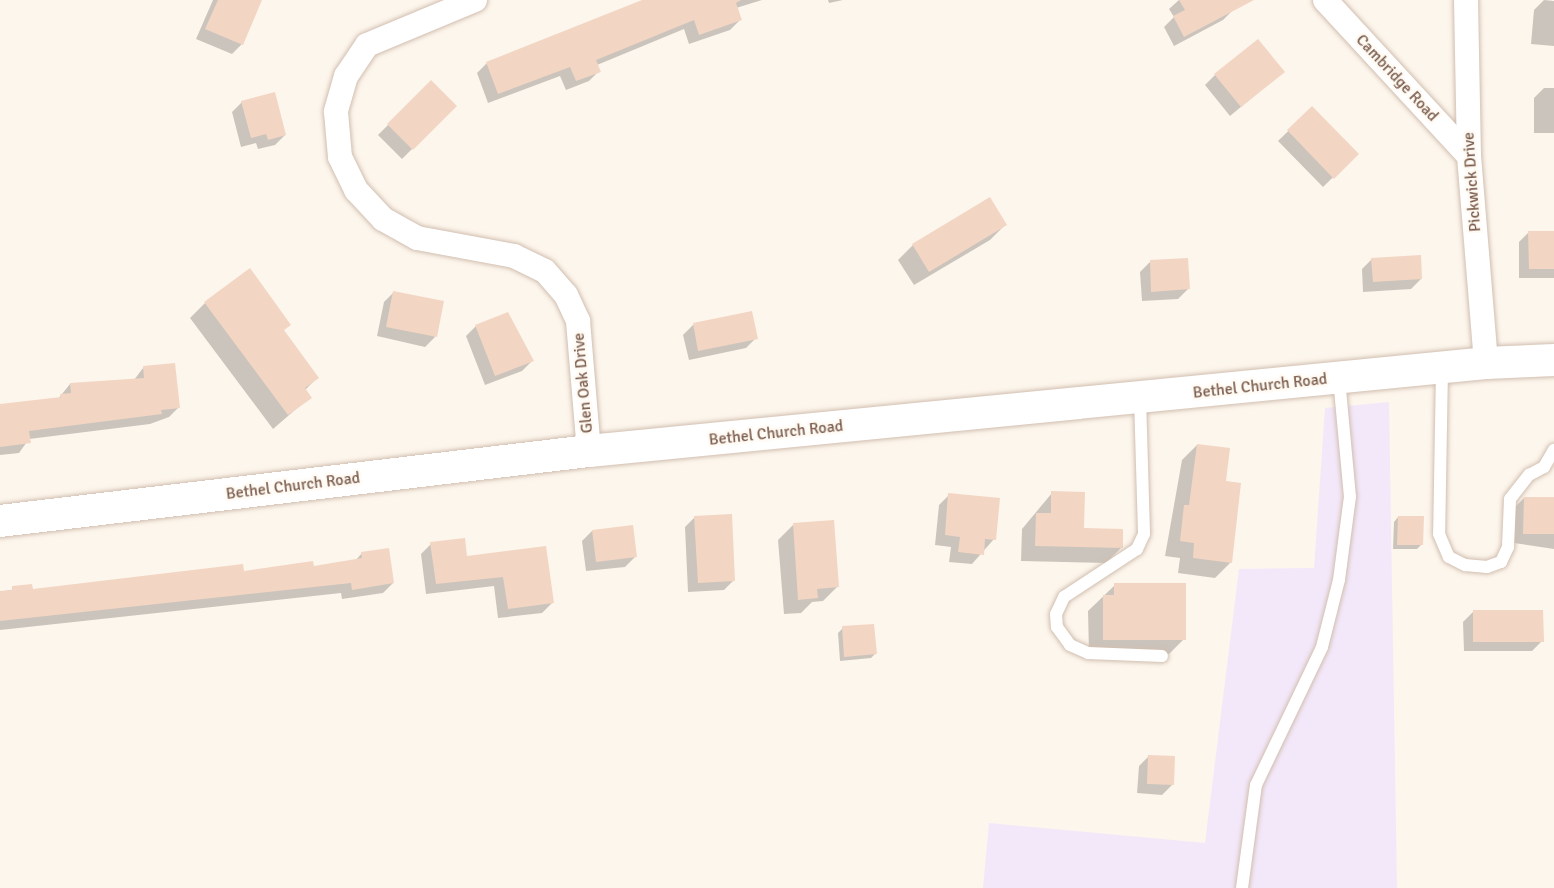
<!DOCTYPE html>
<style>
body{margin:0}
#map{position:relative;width:1554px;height:888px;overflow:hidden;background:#fdf6ec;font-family:Signika,sans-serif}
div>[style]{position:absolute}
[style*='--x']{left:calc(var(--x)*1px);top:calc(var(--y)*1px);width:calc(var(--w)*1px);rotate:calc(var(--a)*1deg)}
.education>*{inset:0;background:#f3e8fa}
.shadow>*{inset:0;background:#0003}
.building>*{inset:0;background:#f3d5c3}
.roads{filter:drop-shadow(0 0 2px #d1beb0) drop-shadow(0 0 2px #d1beb0)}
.service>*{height:12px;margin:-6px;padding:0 6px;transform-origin:6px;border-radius:6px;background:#fff}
.minor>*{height:24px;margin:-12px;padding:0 12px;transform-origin:12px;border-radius:12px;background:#fff}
.tertiary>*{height:32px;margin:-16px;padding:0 16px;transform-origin:16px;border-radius:16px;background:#fff}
span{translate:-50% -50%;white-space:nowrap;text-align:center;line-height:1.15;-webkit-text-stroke:5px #fffaf3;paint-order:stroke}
.street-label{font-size:16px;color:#7a5c4d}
</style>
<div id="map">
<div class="education">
<i style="clip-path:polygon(1389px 402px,1397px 888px,983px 888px,989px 823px,1205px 843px,1239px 569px,1314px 568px,1325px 408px)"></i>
</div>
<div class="shadow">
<i style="clip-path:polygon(213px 0,260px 0,242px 44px,232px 54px,196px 39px)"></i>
<i style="clip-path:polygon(650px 0,762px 0,736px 8px,740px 20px,730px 30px,689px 44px,684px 29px,597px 65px,599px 71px,589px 81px,566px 90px,560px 76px,488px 103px,477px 73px,487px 63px)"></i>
<i style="clip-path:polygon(828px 0,843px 0,829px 3px)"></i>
<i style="clip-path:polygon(1179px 0,1228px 0,1233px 10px,1223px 20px,1174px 46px,1164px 27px,1174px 17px,1169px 9px)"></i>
<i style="clip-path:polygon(1544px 0,1554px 1px,1554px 46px,1531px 44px,1534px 10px)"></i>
<i style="clip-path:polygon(1283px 72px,1230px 116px,1205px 85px,1215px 75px)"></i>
<i style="clip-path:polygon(431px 82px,455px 106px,402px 159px,378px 135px)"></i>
<i style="clip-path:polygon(1544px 88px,1554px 88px,1554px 133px,1534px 133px,1534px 98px)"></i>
<i style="clip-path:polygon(242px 102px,285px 135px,275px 145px,258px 149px,256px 143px,241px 147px,232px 112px)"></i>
<i style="clip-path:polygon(1312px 108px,1357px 154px,1323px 187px,1278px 141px)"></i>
<i style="clip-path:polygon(1005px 225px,990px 240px,914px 285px,898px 260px,913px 245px)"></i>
<i style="clip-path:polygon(1554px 231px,1554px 278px,1519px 278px,1519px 242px,1529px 232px)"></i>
<i style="clip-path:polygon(1372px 259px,1421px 279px,1411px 289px,1363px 292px,1362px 269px)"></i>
<i style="clip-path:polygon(1150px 262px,1188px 289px,1178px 299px,1142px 301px,1140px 272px)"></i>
<i style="clip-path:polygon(394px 292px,435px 337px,425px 347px,377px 336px,384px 302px)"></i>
<i style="clip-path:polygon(205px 303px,283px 331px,317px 378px,305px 390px,310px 397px,273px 429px,190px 318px)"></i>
<i style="clip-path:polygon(693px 325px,756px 338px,746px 348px,689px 360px,683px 335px)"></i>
<i style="clip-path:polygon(476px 326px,532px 361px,522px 371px,485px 385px,466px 336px)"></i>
<i style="clip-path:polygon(143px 368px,179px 407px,169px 417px,150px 424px,29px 439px,19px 453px,0 455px,0 405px,58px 399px,70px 384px,134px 380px)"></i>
<i style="clip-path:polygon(1197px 445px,1224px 483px,1230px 563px,1215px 578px,1178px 573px,1180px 558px,1165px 556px,1182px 460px)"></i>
<i style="clip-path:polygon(1052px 493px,1082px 529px,1121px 548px,1106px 563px,1021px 561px,1022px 529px)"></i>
<i style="clip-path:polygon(949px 495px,994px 539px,972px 564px,949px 562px,951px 547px,935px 545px,939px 505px)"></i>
<i style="clip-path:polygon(1524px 498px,1554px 499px,1554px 549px,1514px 543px,1514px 508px)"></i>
<i style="clip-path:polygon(695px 517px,734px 580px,724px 590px,688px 592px,685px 527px)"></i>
<i style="clip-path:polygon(1398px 517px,1422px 544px,1417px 549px,1393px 549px,1394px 522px)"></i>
<i style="clip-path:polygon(793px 525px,838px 586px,823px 601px,812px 602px,801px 613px,784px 614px,778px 540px)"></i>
<i style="clip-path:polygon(592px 531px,635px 557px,625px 567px,586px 571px,582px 541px)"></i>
<i style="clip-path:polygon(431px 544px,466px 558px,545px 547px,552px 603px,542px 613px,498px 618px,494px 586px,426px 594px,421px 554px)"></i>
<i style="clip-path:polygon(362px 553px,393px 583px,383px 593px,342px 599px,341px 593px,0 630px,0 592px,31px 586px,31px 591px,313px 568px,355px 561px)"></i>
<i style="clip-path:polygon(1115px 585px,1184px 639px,1169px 654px,1089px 654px,1088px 611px)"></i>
<i style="clip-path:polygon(1473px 612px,1542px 641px,1532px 651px,1464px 651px,1463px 622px)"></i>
<i style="clip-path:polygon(843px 628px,875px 654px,871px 658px,840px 661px,838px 633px)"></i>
<i style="clip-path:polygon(1149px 756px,1172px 785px,1162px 795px,1137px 793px,1139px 766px)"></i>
</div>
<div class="building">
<i style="clip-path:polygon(218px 0,262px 0,243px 45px,205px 29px)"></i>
<i style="clip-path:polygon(642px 0,741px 0,736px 3px,742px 20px,699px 35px,694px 20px,596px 60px,601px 72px,576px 81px,570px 67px,498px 94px,486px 62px)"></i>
<i style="clip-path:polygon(1179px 0,1254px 0,1184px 37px,1173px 16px,1185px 10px)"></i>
<i style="clip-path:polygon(1258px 39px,1285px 72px,1241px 107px,1214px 74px)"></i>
<i style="clip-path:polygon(431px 80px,457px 106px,413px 150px,387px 124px)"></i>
<i style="clip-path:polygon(275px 92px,286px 135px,268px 140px,266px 134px,251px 138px,241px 101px)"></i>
<i style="clip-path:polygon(1312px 106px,1359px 154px,1334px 179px,1287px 130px)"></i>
<i style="clip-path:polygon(990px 197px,1007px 225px,929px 272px,912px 244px)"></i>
<i style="clip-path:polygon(1528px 231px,1554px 231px,1554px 269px,1529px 269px)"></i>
<i style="clip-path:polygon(1421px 255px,1422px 279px,1373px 282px,1371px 258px)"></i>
<i style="clip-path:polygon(1188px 258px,1190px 289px,1151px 292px,1150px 260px)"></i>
<i style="clip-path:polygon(250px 268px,291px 325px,284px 330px,319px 378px,305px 388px,312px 398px,288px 415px,204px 302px)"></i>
<i style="clip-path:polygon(393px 291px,444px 301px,437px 337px,386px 327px)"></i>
<i style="clip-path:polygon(752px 311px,758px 339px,698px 351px,693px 323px)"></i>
<i style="clip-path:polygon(508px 312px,534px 361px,495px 376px,475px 325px)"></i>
<i style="clip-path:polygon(175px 363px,180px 408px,161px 410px,162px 414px,29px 431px,31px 443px,0 447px,0 404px,61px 397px,60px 394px,71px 393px,70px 383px,144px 378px,143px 366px)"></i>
<i style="clip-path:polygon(1197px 444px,1230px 448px,1226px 481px,1241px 483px,1232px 563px,1193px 558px,1194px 543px,1180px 541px,1184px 505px,1189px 505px)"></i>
<i style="clip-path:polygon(1051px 491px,1085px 492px,1084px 528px,1123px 529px,1123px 548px,1035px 546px,1036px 513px,1051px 513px)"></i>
<i style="clip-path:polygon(948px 493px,1000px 498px,996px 540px,985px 539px,984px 555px,958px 552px,960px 537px,945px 535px)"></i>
<i style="clip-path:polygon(1524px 497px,1554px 497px,1554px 534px,1523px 534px)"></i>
<i style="clip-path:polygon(732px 514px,735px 581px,698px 583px,694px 516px)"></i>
<i style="clip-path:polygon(1398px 516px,1424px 516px,1423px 545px,1397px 545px)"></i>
<i style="clip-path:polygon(834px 520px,839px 587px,817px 589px,818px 598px,798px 600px,793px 523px)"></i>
<i style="clip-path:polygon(633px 525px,637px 557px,596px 562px,592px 530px)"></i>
<i style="clip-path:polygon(465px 538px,467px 556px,546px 546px,554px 603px,508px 609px,503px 577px,436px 584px,430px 542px)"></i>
<i style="clip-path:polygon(389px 548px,394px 583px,352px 590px,351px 583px,0 621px,0 591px,12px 590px,12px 586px,32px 584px,33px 589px,243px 564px,244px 571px,313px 561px,314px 566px,362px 558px,361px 552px)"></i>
<i style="clip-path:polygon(1114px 583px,1186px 583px,1186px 640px,1103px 640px,1103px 595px,1114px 595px)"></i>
<i style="clip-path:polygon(1473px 610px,1543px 610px,1544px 642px,1473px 642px)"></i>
<i style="clip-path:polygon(874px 624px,877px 654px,844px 657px,842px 626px)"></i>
<i style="clip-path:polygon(1148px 755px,1175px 756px,1174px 785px,1147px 784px)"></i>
</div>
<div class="roads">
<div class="service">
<i style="--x:1442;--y:369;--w:165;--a:91"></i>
<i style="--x:1439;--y:534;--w:25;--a:67"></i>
<i style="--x:1449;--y:557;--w:18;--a:27"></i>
<i style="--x:1465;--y:565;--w:22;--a:5"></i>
<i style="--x:1487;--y:567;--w:15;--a:-20"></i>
<i style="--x:1501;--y:562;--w:17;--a:-65"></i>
<i style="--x:1508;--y:547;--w:48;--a:-87.6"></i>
<i style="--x:1510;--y:499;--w:31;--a:-52"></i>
<i style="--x:1529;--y:475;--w:17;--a:-28"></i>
<i style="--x:1544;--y:467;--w:20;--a:-60"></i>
<i style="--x:1140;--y:398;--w:136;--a:88.3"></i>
<i style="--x:1144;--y:534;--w:17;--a:115"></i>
<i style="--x:1137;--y:549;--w:87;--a:146.7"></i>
<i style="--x:1064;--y:597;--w:19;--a:115"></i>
<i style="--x:1056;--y:614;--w:13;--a:86"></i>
<i style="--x:1057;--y:627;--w:22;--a:54"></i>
<i style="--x:1070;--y:645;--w:20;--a:24"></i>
<i style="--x:1088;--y:653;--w:74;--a:2.3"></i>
<i style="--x:1242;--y:888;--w:104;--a:-82.3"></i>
<i style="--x:1256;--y:785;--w:153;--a:-64.4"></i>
<i style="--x:1322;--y:647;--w:69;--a:-75.8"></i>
<i style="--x:1339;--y:580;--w:84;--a:-82.5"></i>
<i style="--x:1350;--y:497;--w:119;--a:-95.3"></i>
</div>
<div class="minor">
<i style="--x:475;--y:0;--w:117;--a:157.4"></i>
<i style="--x:367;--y:45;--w:37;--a:124"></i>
<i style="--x:346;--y:76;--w:37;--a:106"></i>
<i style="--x:336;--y:112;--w:45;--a:84.9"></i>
<i style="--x:340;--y:157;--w:37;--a:64"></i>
<i style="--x:356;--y:190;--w:40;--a:47"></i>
<i style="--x:383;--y:219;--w:39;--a:29"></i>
<i style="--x:417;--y:238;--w:99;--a:10.5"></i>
<i style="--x:514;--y:256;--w:34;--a:26"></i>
<i style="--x:545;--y:271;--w:32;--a:49"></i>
<i style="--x:566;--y:295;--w:29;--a:65"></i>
<i style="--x:578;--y:321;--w:130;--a:85.2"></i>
<i style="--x:1325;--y:0;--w:212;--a:47.3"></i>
<i style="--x:1466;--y:0;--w:156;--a:88.9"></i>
<i style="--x:1469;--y:156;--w:208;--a:85.3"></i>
</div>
<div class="tertiary">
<i style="--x:0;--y:521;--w:593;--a:-6.78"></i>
<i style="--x:589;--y:451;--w:901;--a:-5.6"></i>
<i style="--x:1486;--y:363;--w:68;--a:-2.5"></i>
</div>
</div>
<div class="street-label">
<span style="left:1397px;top:78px;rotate:47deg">Cambridge Road</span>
<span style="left:1472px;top:182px;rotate:-94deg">Pickwick Drive</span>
<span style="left:583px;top:383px;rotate:-95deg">Glen Oak Drive</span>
<span style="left:1260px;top:386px;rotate:-6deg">Bethel Church Road</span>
<span style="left:776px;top:433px;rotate:-6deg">Bethel Church Road</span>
<span style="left:293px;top:486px;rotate:-7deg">Bethel Church Road</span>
</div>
</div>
